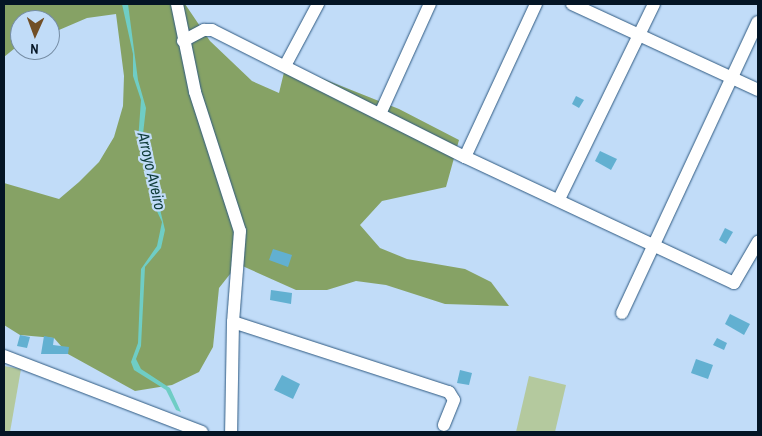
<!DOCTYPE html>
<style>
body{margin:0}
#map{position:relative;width:762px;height:436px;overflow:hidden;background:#c1dcf8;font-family:"Archivo Narrow",sans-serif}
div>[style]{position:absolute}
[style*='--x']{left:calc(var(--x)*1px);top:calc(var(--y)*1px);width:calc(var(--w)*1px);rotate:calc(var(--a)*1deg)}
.green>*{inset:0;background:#b4c99e}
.forest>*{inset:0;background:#86a265}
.water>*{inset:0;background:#6fcdc5}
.building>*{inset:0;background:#62b0d1}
.roads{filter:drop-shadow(0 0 1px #2e5981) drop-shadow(0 0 1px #2e5981)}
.minor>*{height:12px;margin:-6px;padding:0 6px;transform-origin:6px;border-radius:6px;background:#fff}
span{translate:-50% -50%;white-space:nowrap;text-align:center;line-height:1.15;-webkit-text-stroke:4.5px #c1dcf8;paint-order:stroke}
.water-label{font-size:16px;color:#0e3b38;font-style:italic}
.frame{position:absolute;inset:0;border:5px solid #041525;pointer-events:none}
.north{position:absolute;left:10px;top:10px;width:50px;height:50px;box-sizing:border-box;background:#c1dcf8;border:1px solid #758ca4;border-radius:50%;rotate:182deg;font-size:14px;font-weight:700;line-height:20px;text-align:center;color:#041525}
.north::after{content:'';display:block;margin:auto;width:18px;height:22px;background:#714f27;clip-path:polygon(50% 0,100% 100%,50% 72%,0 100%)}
</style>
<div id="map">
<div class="green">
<i style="clip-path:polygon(4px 366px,21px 369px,10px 432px,4px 432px)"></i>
<i style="clip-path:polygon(529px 376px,566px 385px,555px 432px,516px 432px)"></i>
</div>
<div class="forest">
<i style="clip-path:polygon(4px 4px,185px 4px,210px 41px,252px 81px,279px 93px,286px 64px,399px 109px,459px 140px,446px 187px,382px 201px,360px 225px,380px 248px,407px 259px,465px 269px,491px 282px,509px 306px,445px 304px,386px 285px,356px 281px,327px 290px,296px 290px,238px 264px,219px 288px,213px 347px,199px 372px,172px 385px,135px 391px,68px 354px,54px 338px,20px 335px,4px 325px,4px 183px,59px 199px,79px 182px,99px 162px,114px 137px,123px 106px,124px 76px,116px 14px,87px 18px,52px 33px,50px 20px,20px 20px,20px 44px,4px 57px)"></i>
</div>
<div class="water">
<i style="clip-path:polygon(122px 4px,128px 4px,138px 80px,146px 108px,143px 134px,145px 147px,165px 230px,161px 248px,145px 267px,141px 346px,136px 359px,141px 369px,170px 388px,181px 412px,176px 410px,166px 390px,134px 370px,131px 362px,138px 343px,141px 269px,157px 246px,162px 222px,155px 207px,138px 141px,141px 100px,133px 76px,133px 54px)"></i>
</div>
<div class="building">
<i style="clip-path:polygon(576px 96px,584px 100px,579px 108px,572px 104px)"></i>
<i style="clip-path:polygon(600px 151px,617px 159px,611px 170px,595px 161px)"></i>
<i style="clip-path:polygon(725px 228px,733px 232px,726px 244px,719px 240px)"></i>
<i style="clip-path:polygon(273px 249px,292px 255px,288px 267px,269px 260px)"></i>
<i style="clip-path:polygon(271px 290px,292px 293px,291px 304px,270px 300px)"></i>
<i style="clip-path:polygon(730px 314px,750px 324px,744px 335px,725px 324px)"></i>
<i style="clip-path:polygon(20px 335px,30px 337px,27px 348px,17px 346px)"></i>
<i style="clip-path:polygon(44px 336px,54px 338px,53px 345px,69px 347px,68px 354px,41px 354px)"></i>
<i style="clip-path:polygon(717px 338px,727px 343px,724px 350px,713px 345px)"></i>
<i style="clip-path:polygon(696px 359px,713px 365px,708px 379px,691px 373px)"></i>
<i style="clip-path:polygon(460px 370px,472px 373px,469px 385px,457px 383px)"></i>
<i style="clip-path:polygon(282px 375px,300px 384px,293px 399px,274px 390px)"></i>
</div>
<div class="roads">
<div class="minor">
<i style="--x:177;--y:4;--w:90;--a:78.4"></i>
<i style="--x:195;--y:92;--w:146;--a:72.1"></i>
<i style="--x:240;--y:231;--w:91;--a:94.4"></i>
<i style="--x:233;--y:322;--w:110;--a:91"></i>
<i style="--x:572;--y:4;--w:205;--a:24.8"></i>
<i style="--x:183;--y:41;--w:24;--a:-28"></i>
<i style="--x:204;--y:30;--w:8;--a:0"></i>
<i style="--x:212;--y:30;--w:283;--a:26.7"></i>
<i style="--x:465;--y:157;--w:297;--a:25.1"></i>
<i style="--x:734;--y:283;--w:48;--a:-59.7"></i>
<i style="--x:286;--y:64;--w:68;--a:-61.9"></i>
<i style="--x:380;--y:114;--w:121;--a:-65.6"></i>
<i style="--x:465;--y:157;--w:169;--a:-65.1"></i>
<i style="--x:559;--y:199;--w:217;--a:-64"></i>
<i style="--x:622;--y:313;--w:321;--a:-65"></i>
<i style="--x:233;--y:322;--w:227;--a:18"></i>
<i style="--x:449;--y:392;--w:9;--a:58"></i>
<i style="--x:454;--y:400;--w:27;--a:112"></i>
<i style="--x:4;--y:356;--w:212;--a:21"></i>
</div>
</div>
<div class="water-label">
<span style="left:152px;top:171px;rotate:77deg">Arroyo Aveiro</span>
</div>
<div class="frame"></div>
<div class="north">N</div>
</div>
